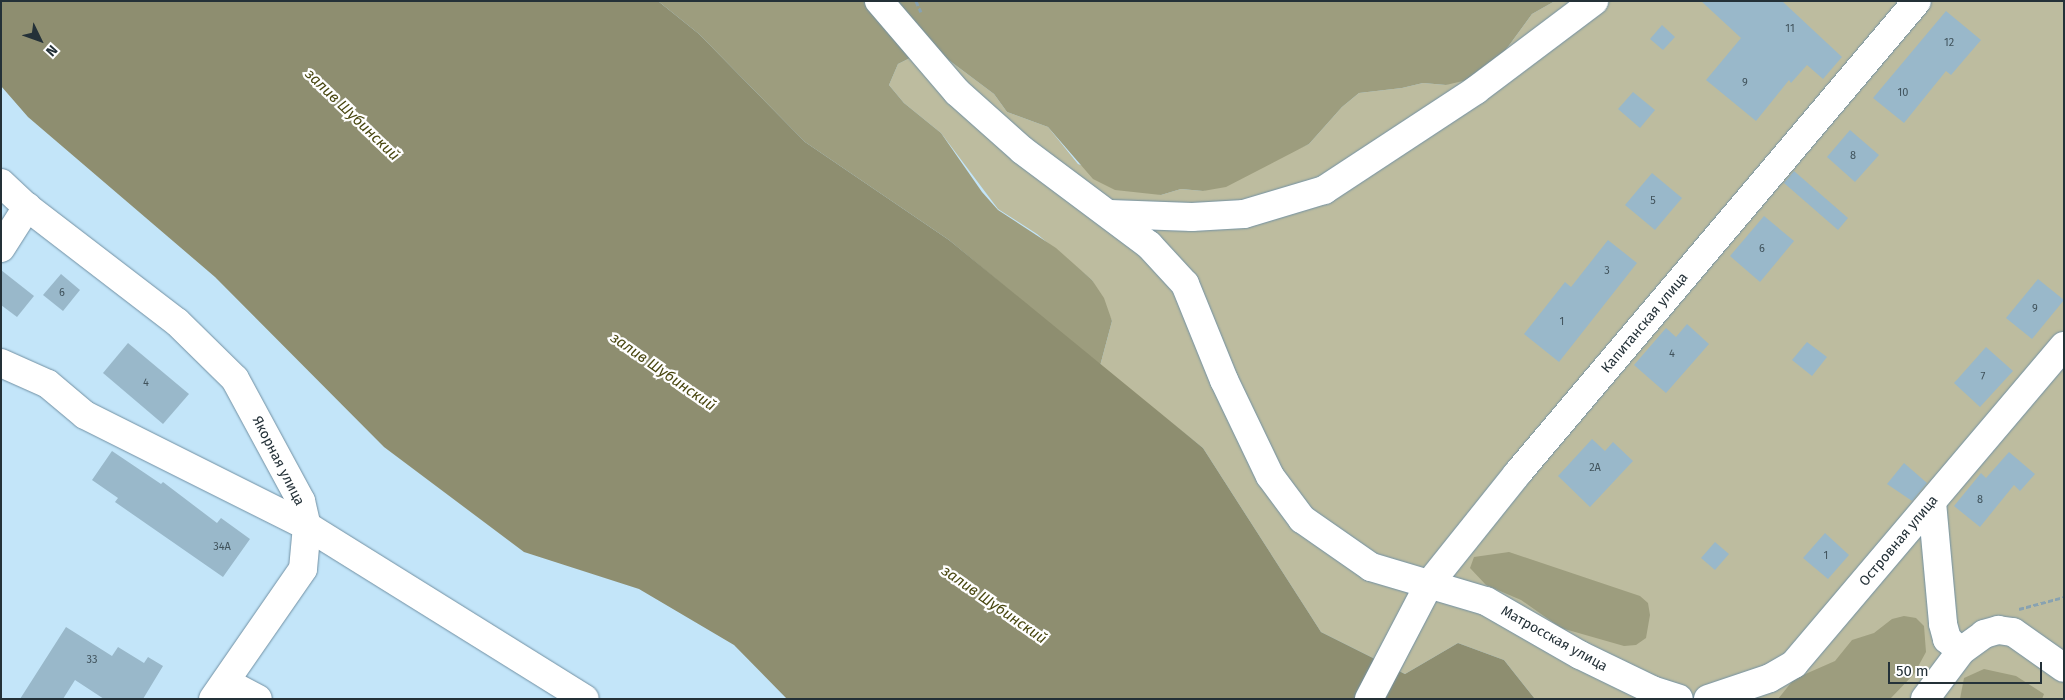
<!DOCTYPE html>
<meta charset="utf-8">
<style>
body{margin:0}
#map{position:relative;width:2065px;height:700px;overflow:hidden;background:#c3e5f9;font-family:"Fira Sans",sans-serif}
div>[style]{position:absolute}
[style*='--x']{left:calc(var(--x)*1px);top:calc(var(--y)*1px);width:calc(var(--w)*1px);rotate:calc(var(--a)*1deg)}
.green>*{inset:0;background:#bdbc9f}
.forest>*{inset:0;background:#9d9d7e}
.water>*{inset:0;background:#8e8e70}
.building>*{inset:0;background:#99b8ca}
.path>*{height:3px;margin-top:-1.5px;transform-origin:0;background:repeating-linear-gradient(90deg,#88a2b1 0 5px,transparent 0 7.5px)}
.roads{filter:drop-shadow(0 0 1px #7190a3) drop-shadow(0 0 1px #7190a3)}
.minor>*{height:28px;margin:-14px;padding:0 14px;transform-origin:14px;border-radius:14px;background:#fff}
span{translate:-50% -50%;white-space:nowrap;text-align:center;line-height:1.15;-webkit-text-stroke:4.5px #fff;paint-order:stroke}
.number-label{font-size:11px;color:#41535c}
.number-label span{-webkit-text-stroke-width:0}
.street-label{font-size:14px;color:#243138}
.water-label{font-size:15px;color:#494710;font-style:italic}
.frame{position:absolute;inset:0;border:2px solid #243138;pointer-events:none}
.north{position:absolute;left:15px;top:15px;width:50px;height:50px;-webkit-text-stroke:4px #fff;paint-order:stroke;rotate:132deg;font-size:14px;font-weight:700;line-height:20px;text-align:center;color:#243138}
.north::after{content:'';display:block;margin:auto;width:18px;height:22px;background:#243138;clip-path:polygon(50% 0,100% 100%,50% 72%,0 100%)}
.scale{position:absolute;left:1888px;top:662px;width:154px;height:22px;box-sizing:border-box;border:2px solid #243138;border-top:0;padding-left:6px;font-size:15px;line-height:18px;white-space:nowrap;color:#243138;-webkit-text-stroke:4px #fff;paint-order:stroke}
</style>
<div id="map">
<div class="green">
<i style="clip-path:polygon(1555px 1px,2064px 1px,2064px 699px,1535px 699px,1504px 660px,1458px 643px,1405px 674px,1321px 632px,1203px 448px,1100px 366px,1112px 321px,1092px 280px,1037px 234px,998px 209px,941px 133px,904px 103px,889px 85px,898px 64px,918px 54px,942px 55px,994px 94px,1007px 112px,1048px 127px,1078px 164px,1161px 195px,1181px 189px,1203px 191px,1309px 144px,1342px 107px,1359px 93px,1402px 88px,1423px 83px,1446px 85px,1505px 51px,1532px 14px)"></i>
</div>
<div class="forest">
<i style="clip-path:polygon(658px 1px,1555px 1px,1532px 14px,1505px 51px,1467px 80px,1446px 85px,1423px 83px,1402px 88px,1359px 93px,1342px 107px,1309px 144px,1226px 187px,1203px 191px,1181px 189px,1161px 195px,1115px 190px,1093px 179px,1048px 127px,1007px 112px,994px 94px,942px 55px,918px 54px,898px 64px,889px 85px,904px 103px,941px 133px,982px 192px,998px 210px,1056px 248px,1092px 280px,1104px 298px,1112px 321px,1100px 366px,949px 240px,805px 142px,699px 34px)"></i>
<i style="clip-path:polygon(1509px 552px,1640px 596px,1648px 603px,1650px 615px,1646px 638px,1636px 645px,1624px 646px,1561px 628px,1521px 600px,1486px 585px,1470px 568px,1474px 557px)"></i>
<i style="clip-path:polygon(1904px 616px,1916px 618px,1924px 626px,1926px 652px,1914px 674px,1890px 699px,1778px 699px,1794px 679px,1835px 661px,1852px 640px,1874px 633px,1892px 619px)"></i>
<i style="clip-path:polygon(1984px 669px,2016px 676px,2044px 694px,2042px 699px,1960px 699px,1964px 678px)"></i>
</div>
<div class="water">
<i style="clip-path:polygon(1px 1px,658px 1px,699px 34px,805px 142px,949px 240px,1203px 448px,1321px 632px,1405px 674px,1458px 643px,1504px 660px,1535px 699px,787px 699px,734px 645px,639px 589px,524px 552px,384px 447px,215px 277px,28px 117px,1px 86px)"></i>
</div>
<div class="building">
<i style="clip-path:polygon(1701px 1px,1782px 1px,1842px 57px,1823px 79px,1807px 65px,1791px 83px,1789px 80px,1756px 121px,1706px 80px,1741px 38px)"></i>
<i style="clip-path:polygon(1946px 11px,1981px 40px,1951px 75px,1946px 71px,1904px 123px,1873px 98px)"></i>
<i style="clip-path:polygon(1662px 25px,1675px 37px,1663px 50px,1650px 39px)"></i>
<i style="clip-path:polygon(1633px 92px,1655px 110px,1640px 128px,1618px 109px)"></i>
<i style="clip-path:polygon(1850px 130px,1879px 155px,1855px 182px,1827px 157px)"></i>
<i style="clip-path:polygon(1794px 171px,1848px 218px,1838px 230px,1784px 183px)"></i>
<i style="clip-path:polygon(1652px 173px,1682px 198px,1655px 230px,1625px 205px)"></i>
<i style="clip-path:polygon(1764px 216px,1794px 241px,1760px 282px,1730px 256px)"></i>
<i style="clip-path:polygon(1608px 240px,1637px 263px,1559px 362px,1524px 334px,1565px 282px,1571px 287px)"></i>
<i style="clip-path:polygon(1px 270px,34px 296px,17px 317px,1px 305px)"></i>
<i style="clip-path:polygon(61px 274px,80px 290px,63px 311px,43px 295px)"></i>
<i style="clip-path:polygon(2038px 279px,2064px 300px,2032px 339px,2006px 318px)"></i>
<i style="clip-path:polygon(1687px 324px,1709px 344px,1666px 393px,1634px 365px,1666px 328px,1676px 337px)"></i>
<i style="clip-path:polygon(1807px 342px,1827px 357px,1812px 376px,1792px 360px)"></i>
<i style="clip-path:polygon(128px 343px,189px 394px,163px 424px,103px 373px)"></i>
<i style="clip-path:polygon(1986px 347px,2013px 371px,1980px 407px,1954px 383px)"></i>
<i style="clip-path:polygon(1592px 439px,1605px 451px,1613px 442px,1633px 461px,1590px 507px,1558px 476px)"></i>
<i style="clip-path:polygon(112px 451px,161px 484px,163px 482px,217px 523px,221px 518px,250px 539px,223px 577px,115px 502px,118px 498px,92px 480px)"></i>
<i style="clip-path:polygon(2009px 452px,2035px 474px,2020px 491px,2014px 485px,1980px 527px,1954px 506px,1981px 473px,1986px 478px)"></i>
<i style="clip-path:polygon(1904px 463px,1927px 483px,1912px 501px,1887px 484px)"></i>
<i style="clip-path:polygon(1825px 533px,1849px 555px,1828px 579px,1803px 558px)"></i>
<i style="clip-path:polygon(1715px 542px,1729px 554px,1715px 570px,1701px 558px)"></i>
<i style="clip-path:polygon(66px 627px,112px 656px,118px 647px,144px 663px,148px 657px,163px 666px,143px 699px,104px 699px,75px 680px,63px 699px,20px 699px)"></i>
</div>
<div class="path">
<i style="--x:916;--y:1;--w:12;--a:66"></i>
<i style="--x:2019;--y:609;--w:47;--a:-14.9"></i>
</div>
<div class="roads">
<div class="minor">
<i style="--x:879;--y:1;--w:120;--a:49.4"></i>
<i style="--x:957;--y:92;--w:87;--a:41.7"></i>
<i style="--x:1022;--y:150;--w:159;--a:36.8"></i>
<i style="--x:1149;--y:245;--w:53;--a:47.3"></i>
<i style="--x:1185;--y:284;--w:104;--a:67.9"></i>
<i style="--x:1224;--y:380;--w:106;--a:64.4"></i>
<i style="--x:1270;--y:476;--w:54;--a:53.3"></i>
<i style="--x:1302;--y:519;--w:84;--a:34.8"></i>
<i style="--x:1371;--y:567;--w:120;--a:16.5"></i>
<i style="--x:1486;--y:601;--w:108;--a:29.9"></i>
<i style="--x:1580;--y:655;--w:80;--a:25.9"></i>
<i style="--x:1652;--y:690;--w:28;--a:18"></i>
<i style="--x:1;--y:183;--w:35;--a:43"></i>
<i style="--x:27;--y:207;--w:189;--a:37.5"></i>
<i style="--x:177;--y:322;--w:81;--a:44.5"></i>
<i style="--x:235;--y:379;--w:139;--a:61.6"></i>
<i style="--x:301;--y:501;--w:26;--a:77"></i>
<i style="--x:307;--y:526;--w:327;--a:31.9"></i>
<i style="--x:1110;--y:214;--w:82;--a:2.1"></i>
<i style="--x:1192;--y:217;--w:52;--a:-3.3"></i>
<i style="--x:1244;--y:214;--w:84;--a:-16.7"></i>
<i style="--x:1324;--y:190;--w:182;--a:-33.3"></i>
<i style="--x:1476;--y:90;--w:148;--a:-37"></i>
<i style="--x:1;--y:248;--w:49;--a:-57.6"></i>
<i style="--x:1;--y:363;--w:51;--a:24.1"></i>
<i style="--x:48;--y:384;--w:48;--a:40"></i>
<i style="--x:85;--y:415;--w:248;--a:26.6"></i>
<i style="--x:307;--y:526;--w:43;--a:95.3"></i>
<i style="--x:303;--y:569;--w:158;--a:124.7"></i>
<i style="--x:1932;--y:502;--w:122;--a:84.8"></i>
<i style="--x:1943;--y:624;--w:16;--a:75"></i>
<i style="--x:1947;--y:639;--w:18;--a:41"></i>
<i style="--x:226;--y:682;--w:36;--a:28"></i>
<i style="--x:1369;--y:699;--w:130;--a:-62.4"></i>
<i style="--x:1429;--y:584;--w:141;--a:-51.3"></i>
<i style="--x:1517;--y:474;--w:619;--a:-49.78"></i>
<i style="--x:1708;--y:699;--w:65;--a:-18.7"></i>
<i style="--x:1770;--y:678;--w:28;--a:-30"></i>
<i style="--x:1794;--y:664;--w:417;--a:-49.7"></i>
<i style="--x:1925;--y:699;--w:60;--a:-53.1"></i>
<i style="--x:1961;--y:651;--w:29;--a:-36"></i>
<i style="--x:1984;--y:634;--w:15;--a:-16"></i>
<i style="--x:1998;--y:630;--w:15;--a:8"></i>
<i style="--x:2013;--y:632;--w:62;--a:35.2"></i>
</div>
</div>
<div class="number-label">
<span style="left:1790px;top:29px">11</span>
<span style="left:1949px;top:43px">12</span>
<span style="left:1745px;top:83px">9</span>
<span style="left:1903px;top:93px">10</span>
<span style="left:1853px;top:156px">8</span>
<span style="left:1653px;top:201px">5</span>
<span style="left:1762px;top:249px">6</span>
<span style="left:1607px;top:271px">3</span>
<span style="left:62px;top:293px">6</span>
<span style="left:2035px;top:309px">9</span>
<span style="left:1562px;top:322px">1</span>
<span style="left:1672px;top:354px">4</span>
<span style="left:1983px;top:377px">7</span>
<span style="left:146px;top:383px">4</span>
<span style="left:1595px;top:468px">2А</span>
<span style="left:1980px;top:500px">8</span>
<span style="left:222px;top:547px">34А</span>
<span style="left:1826px;top:556px">1</span>
<span style="left:92px;top:660px">33</span>
</div>
<div class="street-label">
<span style="left:1645px;top:323px;rotate:-50deg">Капитанская улица</span>
<span style="left:278px;top:461px;rotate:63deg">Якорная улица</span>
<span style="left:1899px;top:541px;rotate:-50deg">Островная улица</span>
<span style="left:1554px;top:639px;rotate:29deg">Матросская улица</span>
</div>
<div class="water-label">
<span style="left:352px;top:115px;rotate:44deg">залив Шубинский</span>
<span style="left:663px;top:372px;rotate:35deg">залив Шубинский</span>
<span style="left:994px;top:605px;rotate:35deg">залив Шубинский</span>
</div>
<div class="frame"></div>
<div class="north">N</div>
<div class="scale">50 m</div>
</div>
